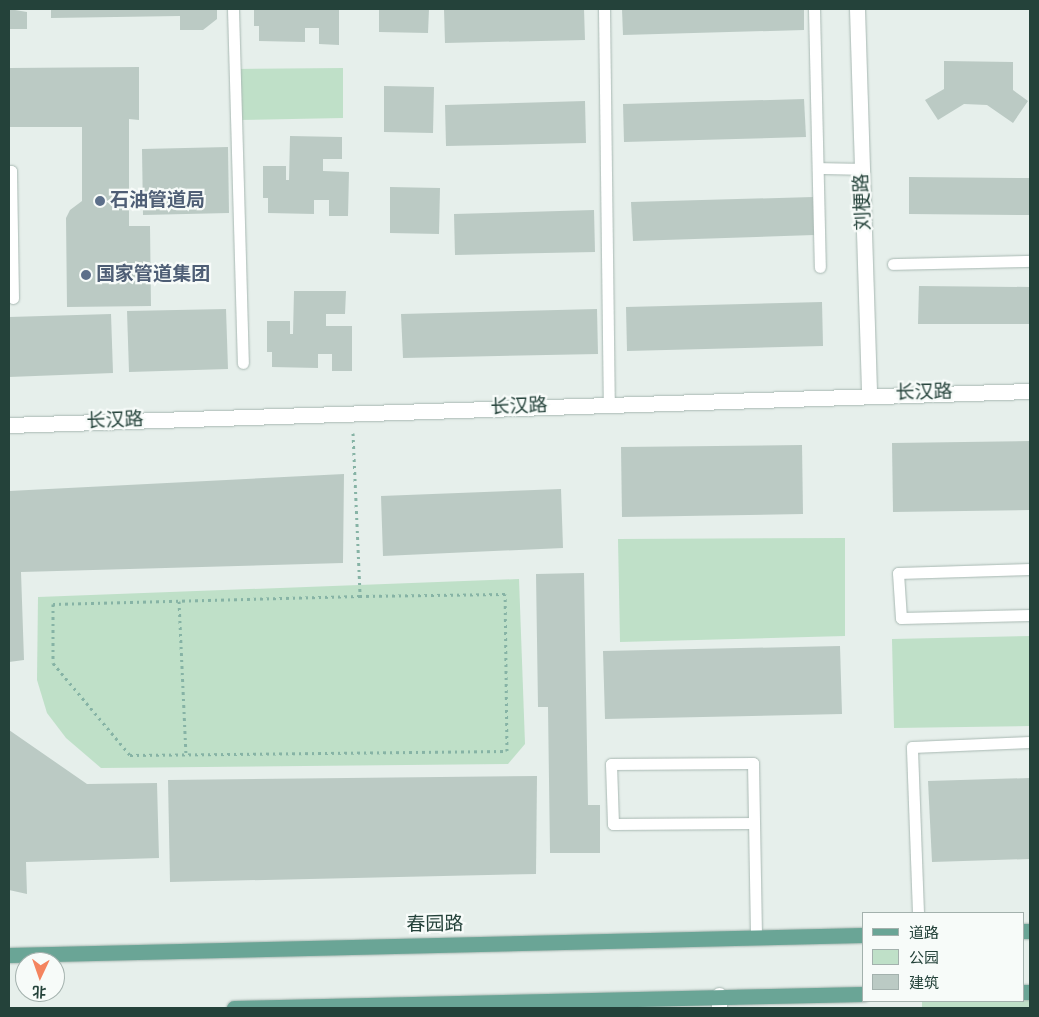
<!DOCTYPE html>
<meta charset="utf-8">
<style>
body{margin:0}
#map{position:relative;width:1039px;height:1017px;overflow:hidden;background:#e6efeb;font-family:"Sofia Sans Condensed","Noto Sans SC",sans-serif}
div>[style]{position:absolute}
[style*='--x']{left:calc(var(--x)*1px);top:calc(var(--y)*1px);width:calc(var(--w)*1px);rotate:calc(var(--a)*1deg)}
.green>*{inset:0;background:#bfe0c8}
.building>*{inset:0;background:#bbcac4}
.path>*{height:3px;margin-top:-1.5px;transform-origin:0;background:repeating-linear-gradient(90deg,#86b3a5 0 2.5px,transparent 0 6.5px)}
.roads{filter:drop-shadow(0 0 1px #a8b8b2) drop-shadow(0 0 1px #a8b8b2)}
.service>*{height:11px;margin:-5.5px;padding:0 5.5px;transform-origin:5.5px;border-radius:5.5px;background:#fff}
.minor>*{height:15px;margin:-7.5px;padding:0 7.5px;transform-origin:7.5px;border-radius:7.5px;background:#fff}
.primary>*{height:15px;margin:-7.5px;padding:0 7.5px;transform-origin:7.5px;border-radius:7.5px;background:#6aa596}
.dots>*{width:14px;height:14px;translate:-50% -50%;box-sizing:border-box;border:2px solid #f7fbf9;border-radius:50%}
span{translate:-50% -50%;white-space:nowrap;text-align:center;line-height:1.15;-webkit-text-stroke:4.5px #f7fbf9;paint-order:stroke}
.service-label{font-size:19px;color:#4e5e75;font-weight:700}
.left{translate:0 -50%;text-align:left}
.street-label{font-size:19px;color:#24423a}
.frame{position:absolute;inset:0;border:10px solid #24423a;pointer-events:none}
.legend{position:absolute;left:862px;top:912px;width:162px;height:90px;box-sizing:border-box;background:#f7fbf9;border:1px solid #a3b1ad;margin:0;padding:6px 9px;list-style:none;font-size:15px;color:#24423a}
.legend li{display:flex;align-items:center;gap:10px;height:25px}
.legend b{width:25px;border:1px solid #a3b1ad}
.north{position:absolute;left:15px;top:952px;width:50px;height:50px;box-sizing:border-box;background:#f7fbf9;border:1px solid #a3b1ad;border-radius:50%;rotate:183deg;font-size:14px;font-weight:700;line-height:20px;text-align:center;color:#24423a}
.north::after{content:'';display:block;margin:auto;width:18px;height:22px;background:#f4845f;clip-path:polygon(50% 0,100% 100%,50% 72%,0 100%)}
</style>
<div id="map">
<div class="green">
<i style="clip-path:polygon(343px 68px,343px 118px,236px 120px,235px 69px)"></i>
<i style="clip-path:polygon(845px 538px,845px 636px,620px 642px,618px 539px)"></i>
<i style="clip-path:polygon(519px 579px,525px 744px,508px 764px,101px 768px,66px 738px,47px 713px,37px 680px,38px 597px)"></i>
<i style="clip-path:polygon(1030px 636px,1030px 726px,894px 728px,892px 639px)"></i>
<i style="clip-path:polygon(1023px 992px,1030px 992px,1030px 1008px,922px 1008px,922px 1001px,1023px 1001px)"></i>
</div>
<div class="building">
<i style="clip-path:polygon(9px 9px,27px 12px,27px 29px,9px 29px)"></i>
<i style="clip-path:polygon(51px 9px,217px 9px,217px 19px,203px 30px,180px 30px,180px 16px,51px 18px)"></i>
<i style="clip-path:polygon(254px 9px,339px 9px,339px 45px,319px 44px,319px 28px,305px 28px,305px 42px,259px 41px,259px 26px,254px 26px)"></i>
<i style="clip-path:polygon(379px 9px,429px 9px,428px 33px,379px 32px)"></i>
<i style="clip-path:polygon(444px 9px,584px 9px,585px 40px,445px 43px)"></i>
<i style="clip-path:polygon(622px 9px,804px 9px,804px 30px,623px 35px)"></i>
<i style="clip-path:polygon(944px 61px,1013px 62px,1013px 90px,1028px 101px,1013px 123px,987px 105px,964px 104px,938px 120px,925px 100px,944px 89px)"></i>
<i style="clip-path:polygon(139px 67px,139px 120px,129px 119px,129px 226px,150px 226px,151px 306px,67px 307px,66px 218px,70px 210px,82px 201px,82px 127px,9px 127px,9px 68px)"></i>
<i style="clip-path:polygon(384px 86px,434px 87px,433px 133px,384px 132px)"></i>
<i style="clip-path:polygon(804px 99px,806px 137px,624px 142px,623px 104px)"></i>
<i style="clip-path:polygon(585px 101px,586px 143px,446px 146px,445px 105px)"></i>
<i style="clip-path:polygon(290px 136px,342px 137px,342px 159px,323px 159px,323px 171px,349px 172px,348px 216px,329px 216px,329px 200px,314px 200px,314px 214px,268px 213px,268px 198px,263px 198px,263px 166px,286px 166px,286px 180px,289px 180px)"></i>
<i style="clip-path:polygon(228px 147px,229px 213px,143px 215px,142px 149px)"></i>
<i style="clip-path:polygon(909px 177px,1030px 178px,1030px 215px,909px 214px)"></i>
<i style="clip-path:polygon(390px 187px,440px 188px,439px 234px,390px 233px)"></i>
<i style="clip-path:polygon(813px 197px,814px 235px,633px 241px,631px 202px)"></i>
<i style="clip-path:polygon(594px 210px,595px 252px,455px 255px,454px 214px)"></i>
<i style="clip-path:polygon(919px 286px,1030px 287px,1030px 324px,918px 324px)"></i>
<i style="clip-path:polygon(294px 291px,346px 291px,345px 314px,326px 314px,326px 326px,352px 326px,352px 371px,332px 371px,332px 354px,318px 354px,318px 368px,272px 367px,272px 352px,267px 352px,267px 321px,290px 321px,290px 334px,293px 334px)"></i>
<i style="clip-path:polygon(822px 302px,823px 346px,627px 351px,626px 307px)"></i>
<i style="clip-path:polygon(226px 309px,228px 369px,129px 372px,127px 311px)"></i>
<i style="clip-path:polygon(597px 309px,598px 354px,403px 358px,401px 314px)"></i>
<i style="clip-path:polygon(111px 314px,113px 373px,9px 377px,9px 317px)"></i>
<i style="clip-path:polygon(1030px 441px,1030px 510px,893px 512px,892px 443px)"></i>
<i style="clip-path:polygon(802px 445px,803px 514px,622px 517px,621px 447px)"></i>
<i style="clip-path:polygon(344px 474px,343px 563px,21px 572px,24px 660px,9px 662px,9px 491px)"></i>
<i style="clip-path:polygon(561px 489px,563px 548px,383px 556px,381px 496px)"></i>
<i style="clip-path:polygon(584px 573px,588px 805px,600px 805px,600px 853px,550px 853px,548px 707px,538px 707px,536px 574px)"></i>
<i style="clip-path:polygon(840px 646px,842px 714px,605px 719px,603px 651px)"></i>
<i style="clip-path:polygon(9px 730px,87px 784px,157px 783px,159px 858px,26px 862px,27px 894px,9px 890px)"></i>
<i style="clip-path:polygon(537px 776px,536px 874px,170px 882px,168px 780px)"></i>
<i style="clip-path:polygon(1030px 778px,1030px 859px,932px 862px,928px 781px)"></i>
</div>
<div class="path">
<i style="--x:353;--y:433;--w:163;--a:87.5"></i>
<i style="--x:360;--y:596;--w:307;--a:178.5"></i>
<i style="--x:53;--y:604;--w:59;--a:90"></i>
<i style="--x:53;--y:663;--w:120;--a:50.1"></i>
<i style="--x:130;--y:755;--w:377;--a:-0.6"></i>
<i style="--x:507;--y:751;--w:157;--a:-90.7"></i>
<i style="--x:505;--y:594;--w:145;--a:179.2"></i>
<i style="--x:179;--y:601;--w:153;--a:87.4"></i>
</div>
<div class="roads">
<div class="service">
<i style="--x:233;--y:9;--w:354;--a:88.4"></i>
<i style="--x:604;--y:9;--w:395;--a:89.3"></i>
<i style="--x:814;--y:9;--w:258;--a:88.7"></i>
<i style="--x:818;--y:168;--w:44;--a:1.3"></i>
<i style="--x:9;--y:171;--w:2;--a:0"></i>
<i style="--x:11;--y:171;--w:127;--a:89.1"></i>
<i style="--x:893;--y:264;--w:137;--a:-1.3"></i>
<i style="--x:1030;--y:569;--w:132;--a:178.3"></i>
<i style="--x:898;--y:573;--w:45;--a:86.2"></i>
<i style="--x:901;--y:618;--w:129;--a:-1.3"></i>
<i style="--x:754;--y:823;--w:141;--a:179.6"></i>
<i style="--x:613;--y:824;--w:60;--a:-91.9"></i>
<i style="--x:611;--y:764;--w:142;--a:-0.4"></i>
<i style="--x:753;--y:763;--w:174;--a:89"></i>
<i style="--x:918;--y:913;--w:166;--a:-92.1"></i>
<i style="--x:912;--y:747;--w:118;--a:-2.4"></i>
</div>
<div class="minor">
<i style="--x:857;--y:9;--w:385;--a:88.2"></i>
<i style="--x:9;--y:425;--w:1022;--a:-1.91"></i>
<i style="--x:719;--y:995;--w:13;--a:90"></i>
</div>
<div class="primary">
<i style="--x:1023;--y:931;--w:7;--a:0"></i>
<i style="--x:9;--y:955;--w:854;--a:-1.34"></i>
<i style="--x:1023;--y:992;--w:7;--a:0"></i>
<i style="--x:234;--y:1008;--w:629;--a:-1.28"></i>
</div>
</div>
<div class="dots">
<i style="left:100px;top:201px;background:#5c6f8a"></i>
<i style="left:86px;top:275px;background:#5c6f8a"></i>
</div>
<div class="service-label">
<span class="left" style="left:110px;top:201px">石油管道局</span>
<span class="left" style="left:96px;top:275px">国家管道集团</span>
</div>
<div class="street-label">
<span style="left:863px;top:202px;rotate:-92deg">刘梗路</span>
<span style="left:924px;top:393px;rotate:-1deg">长汉路</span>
<span style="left:519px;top:407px;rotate:-2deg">长汉路</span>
<span style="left:115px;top:421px;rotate:-2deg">长汉路</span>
<span style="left:435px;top:925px;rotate:-1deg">春园路</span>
</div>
<div class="frame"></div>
<ul class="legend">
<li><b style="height:6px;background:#6aa596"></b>道路</li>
<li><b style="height:14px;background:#bfe0c8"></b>公园</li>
<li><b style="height:14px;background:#bbcac4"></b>建筑</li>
</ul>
<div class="north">北</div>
</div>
